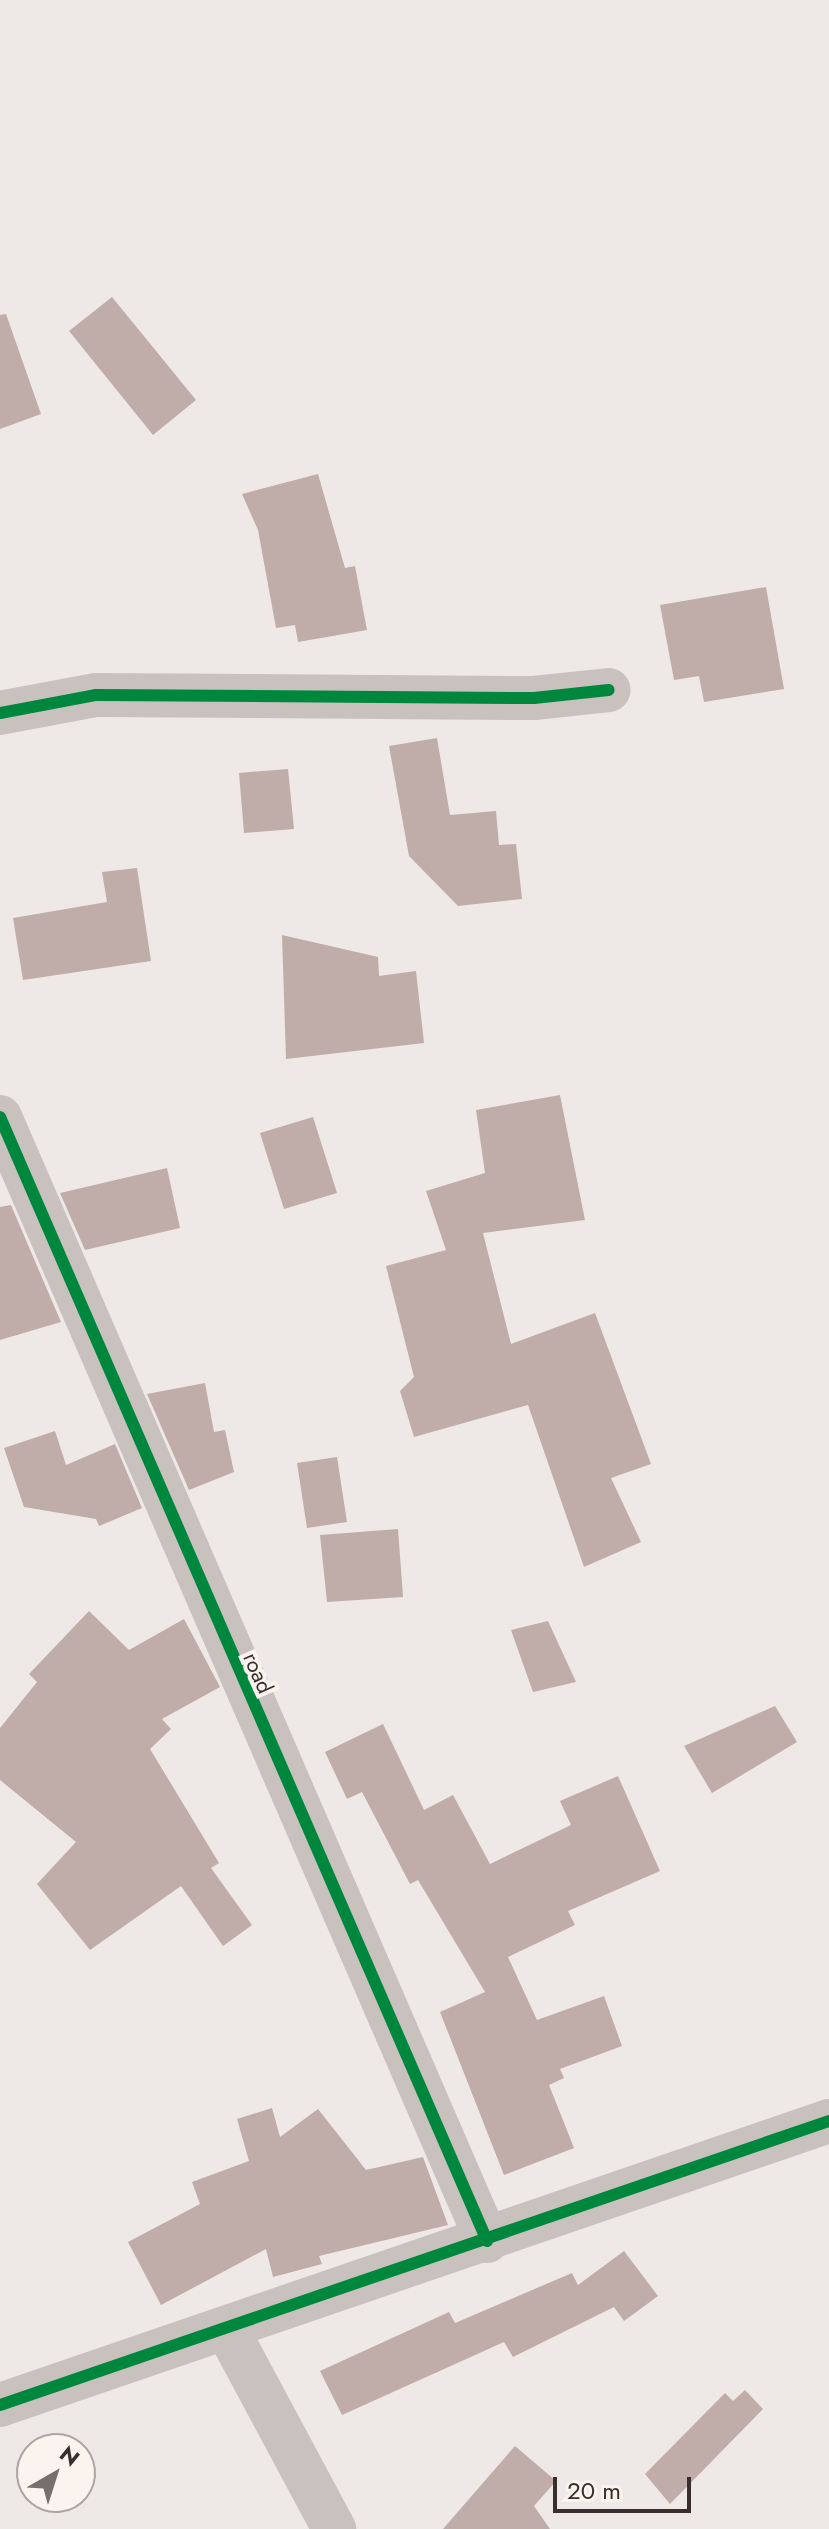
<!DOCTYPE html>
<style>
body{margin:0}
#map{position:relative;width:829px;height:2529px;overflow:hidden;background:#eee9e6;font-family:Jost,sans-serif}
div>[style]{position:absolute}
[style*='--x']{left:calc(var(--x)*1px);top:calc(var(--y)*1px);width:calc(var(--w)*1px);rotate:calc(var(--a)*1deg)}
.building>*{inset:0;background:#c0aca8}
.minor>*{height:44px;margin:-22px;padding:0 22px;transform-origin:22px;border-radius:22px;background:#c8c1be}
.cycleway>*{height:12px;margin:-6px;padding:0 6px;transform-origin:6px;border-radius:6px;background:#00873e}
span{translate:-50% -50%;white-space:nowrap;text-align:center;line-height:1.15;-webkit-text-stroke:8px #faf3ee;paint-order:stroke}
.street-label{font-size:22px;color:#392e2c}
.north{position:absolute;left:16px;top:2433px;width:80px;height:80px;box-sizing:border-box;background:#faf3ee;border:2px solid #ada4a0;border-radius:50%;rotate:39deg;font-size:22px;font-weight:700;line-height:32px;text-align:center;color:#392e2c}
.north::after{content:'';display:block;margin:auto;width:28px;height:36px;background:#786f6d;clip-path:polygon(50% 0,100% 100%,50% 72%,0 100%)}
.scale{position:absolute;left:553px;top:2477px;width:138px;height:36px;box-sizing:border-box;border:4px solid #392e2c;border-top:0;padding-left:10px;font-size:24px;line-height:28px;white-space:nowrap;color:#392e2c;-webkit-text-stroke:6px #faf3ee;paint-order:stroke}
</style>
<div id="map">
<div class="building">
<i style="clip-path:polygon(112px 297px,196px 400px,153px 435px,69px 331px)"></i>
<i style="clip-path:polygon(6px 314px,41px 414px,0 429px,0 315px)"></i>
<i style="clip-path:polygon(318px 474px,345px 568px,355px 566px,367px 630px,298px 642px,295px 625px,276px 628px,258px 530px,242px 494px)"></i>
<i style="clip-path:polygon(766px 587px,784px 689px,704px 702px,699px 676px,674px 680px,660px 605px)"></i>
<i style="clip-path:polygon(437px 738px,450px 815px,496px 811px,499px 845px,516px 844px,522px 899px,458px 906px,409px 856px,389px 746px)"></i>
<i style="clip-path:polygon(288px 769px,294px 829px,244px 833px,239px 773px)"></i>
<i style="clip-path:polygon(137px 868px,151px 961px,23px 980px,13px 918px,107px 902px,102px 872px)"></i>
<i style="clip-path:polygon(282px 935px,378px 957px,379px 976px,416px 971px,424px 1043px,286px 1059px)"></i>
<i style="clip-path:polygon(560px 1095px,585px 1220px,483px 1233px,511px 1344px,595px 1313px,651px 1464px,611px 1478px,641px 1542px,584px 1567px,528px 1405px,414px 1437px,400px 1391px,414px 1377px,386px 1266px,446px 1250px,426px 1191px,485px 1173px,476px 1110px)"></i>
<i style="clip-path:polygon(313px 1117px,337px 1193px,284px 1209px,260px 1133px)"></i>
<i style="clip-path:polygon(167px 1168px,180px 1228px,85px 1250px,60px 1193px)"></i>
<i style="clip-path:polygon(11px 1205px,61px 1322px,0 1340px,0 1207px)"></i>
<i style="clip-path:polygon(205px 1383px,214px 1432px,225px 1430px,234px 1472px,189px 1490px,147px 1394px)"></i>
<i style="clip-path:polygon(55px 1431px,66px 1465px,115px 1444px,142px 1508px,99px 1526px,96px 1519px,24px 1507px,4px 1448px)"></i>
<i style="clip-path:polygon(337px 1457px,347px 1522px,307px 1528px,297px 1463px)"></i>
<i style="clip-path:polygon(398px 1529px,403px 1597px,327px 1602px,320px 1535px)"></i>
<i style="clip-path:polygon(89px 1611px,129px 1650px,184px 1619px,220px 1687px,162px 1719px,171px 1729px,150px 1749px,219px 1863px,211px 1868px,252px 1925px,223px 1946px,181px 1886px,90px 1950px,37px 1884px,76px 1842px,0 1780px,0 1728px,37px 1682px,29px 1674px)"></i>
<i style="clip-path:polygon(548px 1621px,576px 1682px,533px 1692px,511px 1630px)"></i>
<i style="clip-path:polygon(775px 1706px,797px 1742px,712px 1793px,684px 1746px)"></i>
<i style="clip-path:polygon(383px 1724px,424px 1810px,453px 1795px,490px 1864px,571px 1825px,560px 1801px,618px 1776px,660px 1871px,568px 1911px,575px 1925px,508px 1957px,537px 2020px,604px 1996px,622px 2046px,560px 2069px,564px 2078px,549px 2085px,574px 2148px,504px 2175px,440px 2012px,485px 1992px,418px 1880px,410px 1884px,362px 1792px,347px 1799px,325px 1752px)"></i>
<i style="clip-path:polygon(272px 2108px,280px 2137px,318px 2109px,366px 2170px,423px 2157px,448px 2225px,319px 2256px,322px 2264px,273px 2277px,266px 2249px,161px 2305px,128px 2242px,200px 2204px,192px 2182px,249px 2161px,237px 2119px)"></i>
<i style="clip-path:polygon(624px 2251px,658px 2296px,624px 2321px,614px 2307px,513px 2357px,504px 2342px,342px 2415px,320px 2371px,449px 2312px,455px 2323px,572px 2273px,578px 2285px)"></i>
<i style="clip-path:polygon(745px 2390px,763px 2409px,670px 2504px,645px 2474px,725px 2393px,733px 2401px)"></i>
<i style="clip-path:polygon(515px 2446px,556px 2481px,534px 2506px,550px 2529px,443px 2529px)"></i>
</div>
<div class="minor">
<i style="--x:0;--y:713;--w:98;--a:-10.6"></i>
<i style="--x:96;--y:695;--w:438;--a:0.4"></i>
<i style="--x:534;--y:698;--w:75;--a:-6.1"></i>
<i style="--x:0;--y:1117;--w:1225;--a:66.57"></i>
<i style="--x:228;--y:2331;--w:225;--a:61.8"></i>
<i style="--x:0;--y:2405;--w:876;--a:-18.91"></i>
</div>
<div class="cycleway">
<i style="--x:0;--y:713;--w:98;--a:-10.6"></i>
<i style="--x:96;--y:695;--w:438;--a:0.4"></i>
<i style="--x:534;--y:698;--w:75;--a:-6.1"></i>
<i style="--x:0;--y:1117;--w:1225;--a:66.57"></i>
<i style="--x:0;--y:2405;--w:876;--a:-18.91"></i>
</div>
<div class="street-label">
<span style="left:258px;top:1673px;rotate:66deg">road</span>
</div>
<div class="north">N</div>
<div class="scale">20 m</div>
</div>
